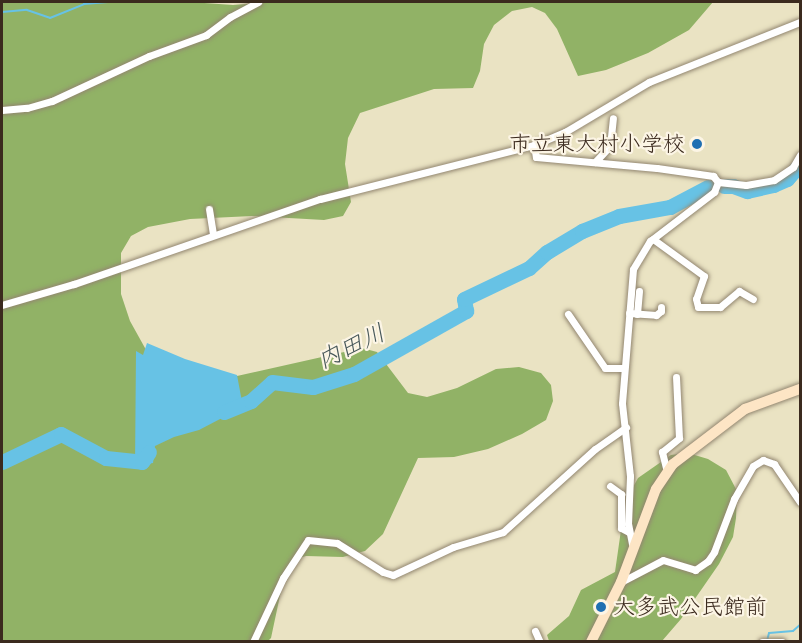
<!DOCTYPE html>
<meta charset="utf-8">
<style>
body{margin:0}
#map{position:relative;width:802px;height:643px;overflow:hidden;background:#eae3c3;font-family:Itim,"Klee One",sans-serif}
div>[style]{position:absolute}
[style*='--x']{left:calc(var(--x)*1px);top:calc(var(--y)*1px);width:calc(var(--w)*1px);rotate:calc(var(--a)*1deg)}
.forest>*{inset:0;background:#91b266}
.water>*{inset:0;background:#67c2e5}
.stream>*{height:2px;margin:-1px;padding:0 1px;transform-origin:1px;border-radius:1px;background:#67c2e5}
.river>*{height:15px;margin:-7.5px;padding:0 7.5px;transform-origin:7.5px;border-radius:7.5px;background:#67c2e5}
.roads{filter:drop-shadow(0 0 2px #928670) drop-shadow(0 0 2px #928670)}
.street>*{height:7px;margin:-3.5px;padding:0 3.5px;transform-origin:3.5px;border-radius:3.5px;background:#fff}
.secondary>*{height:10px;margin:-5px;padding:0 5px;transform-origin:5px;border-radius:5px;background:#fde5c5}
.dots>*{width:16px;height:16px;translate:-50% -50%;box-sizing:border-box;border:3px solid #fcf5e5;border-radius:50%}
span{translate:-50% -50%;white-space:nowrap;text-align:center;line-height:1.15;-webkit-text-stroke:4.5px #fcf5e5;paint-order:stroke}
.poi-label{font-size:22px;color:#3b2a1e}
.right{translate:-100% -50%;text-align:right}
.left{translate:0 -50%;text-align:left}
.water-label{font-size:24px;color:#48585a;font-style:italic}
.frame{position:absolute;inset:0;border:3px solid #3b2a1e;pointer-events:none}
</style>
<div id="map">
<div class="forest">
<i style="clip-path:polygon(2px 2px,190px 2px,233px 5px,274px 2px,713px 2px,689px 30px,648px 53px,606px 70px,578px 76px,557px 29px,545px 13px,532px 7px,512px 11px,494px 25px,484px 44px,480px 71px,473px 88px,434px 89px,360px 113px,348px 138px,345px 164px,351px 202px,343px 216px,324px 220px,252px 216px,190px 219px,148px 227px,131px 236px,121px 253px,121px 294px,130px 321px,145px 348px,160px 365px,237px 376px,362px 348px,377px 352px,408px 393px,427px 397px,457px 388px,496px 369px,519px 367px,541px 373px,551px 385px,553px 401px,546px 420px,522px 434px,488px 449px,454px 457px,418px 458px,383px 534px,365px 551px,343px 557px,306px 556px,292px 560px,282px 586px,271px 638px,267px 642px,2px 641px)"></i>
<i style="clip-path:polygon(688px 453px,708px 459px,726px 470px,737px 491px,736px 518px,733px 537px,719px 564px,681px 619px,662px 641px,549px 641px,547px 635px,569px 616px,581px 590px,615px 572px,625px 502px,638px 478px,671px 455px)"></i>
</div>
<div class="water">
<i style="clip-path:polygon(147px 343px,185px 359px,237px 375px,243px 407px,199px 430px,174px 437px,155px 446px,153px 463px,135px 466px,136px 351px,143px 355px)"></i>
</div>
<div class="stream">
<i style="--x:2;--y:12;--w:25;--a:-5"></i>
<i style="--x:27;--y:10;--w:24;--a:19"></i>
<i style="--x:50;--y:18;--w:37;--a:-22"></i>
<i style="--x:84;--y:4;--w:24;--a:-5"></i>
<i style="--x:767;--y:641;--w:8;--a:-76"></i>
<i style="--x:769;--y:633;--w:24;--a:-5"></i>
<i style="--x:793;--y:631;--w:9;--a:-41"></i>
</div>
<div class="river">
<i style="--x:724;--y:186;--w:9;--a:0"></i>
<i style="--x:733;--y:186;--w:15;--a:20"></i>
<i style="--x:747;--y:191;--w:27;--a:-13"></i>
<i style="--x:773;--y:185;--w:15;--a:-23"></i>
<i style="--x:787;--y:179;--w:20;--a:-49"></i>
<i style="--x:224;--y:412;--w:29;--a:-22"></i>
<i style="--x:251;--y:401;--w:28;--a:-42"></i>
<i style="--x:272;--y:382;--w:41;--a:7"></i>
<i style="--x:313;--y:387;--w:43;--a:-17.6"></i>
<i style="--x:354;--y:374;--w:129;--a:-29.4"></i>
<i style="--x:466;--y:311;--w:12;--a:-99"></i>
<i style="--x:464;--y:299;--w:72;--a:-25.5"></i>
<i style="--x:529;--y:268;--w:24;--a:-42"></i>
<i style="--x:547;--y:252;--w:41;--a:-31"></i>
<i style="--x:582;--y:231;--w:40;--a:-22"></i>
<i style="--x:619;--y:216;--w:52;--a:-10"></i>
<i style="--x:670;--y:207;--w:43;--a:-27.8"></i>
<i style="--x:2;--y:462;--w:65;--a:-25.4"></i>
<i style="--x:61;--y:434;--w:51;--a:28.1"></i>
<i style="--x:106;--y:458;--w:36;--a:6"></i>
<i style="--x:142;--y:462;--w:12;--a:-55"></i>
</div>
<div class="roads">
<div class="street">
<i style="--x:2;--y:110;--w:25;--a:-5"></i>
<i style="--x:27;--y:108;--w:26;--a:-16"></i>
<i style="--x:52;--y:101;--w:107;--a:-24.9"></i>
<i style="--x:149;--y:56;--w:61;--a:-20.2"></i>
<i style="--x:206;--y:35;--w:30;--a:-37"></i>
<i style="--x:230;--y:17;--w:32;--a:-28"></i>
<i style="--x:534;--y:145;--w:12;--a:81"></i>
<i style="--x:536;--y:157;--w:121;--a:5.2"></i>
<i style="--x:657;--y:168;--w:57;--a:8.1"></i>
<i style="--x:713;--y:176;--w:8;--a:50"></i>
<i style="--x:718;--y:182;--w:28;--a:6"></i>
<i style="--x:746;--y:185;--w:28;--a:-10"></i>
<i style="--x:774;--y:180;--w:23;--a:-34"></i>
<i style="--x:793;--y:167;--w:14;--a:-60"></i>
<i style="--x:595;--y:162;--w:22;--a:-47"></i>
<i style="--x:610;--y:146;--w:28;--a:-84"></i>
<i style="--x:209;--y:209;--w:26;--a:81"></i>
<i style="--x:653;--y:239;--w:63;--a:36"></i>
<i style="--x:704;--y:276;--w:24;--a:109"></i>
<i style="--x:696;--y:299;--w:8;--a:76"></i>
<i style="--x:698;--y:307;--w:22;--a:0"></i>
<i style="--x:720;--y:307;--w:25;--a:-40"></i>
<i style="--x:739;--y:291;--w:16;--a:30"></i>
<i style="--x:2;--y:305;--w:75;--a:-16.3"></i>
<i style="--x:74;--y:284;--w:260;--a:-19.1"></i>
<i style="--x:320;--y:199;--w:221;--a:-14.2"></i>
<i style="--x:534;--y:145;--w:34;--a:-23"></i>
<i style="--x:565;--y:132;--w:98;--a:-30.8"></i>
<i style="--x:649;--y:82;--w:162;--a:-21.7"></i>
<i style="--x:629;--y:313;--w:27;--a:4"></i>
<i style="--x:656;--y:315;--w:6;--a:-39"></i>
<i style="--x:661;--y:311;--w:4;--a:-90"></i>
<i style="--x:568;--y:314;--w:65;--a:55.6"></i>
<i style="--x:605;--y:368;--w:18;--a:0"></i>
<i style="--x:637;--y:314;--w:23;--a:-85"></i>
<i style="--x:667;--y:472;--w:21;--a:-104"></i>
<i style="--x:662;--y:452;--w:22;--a:-39"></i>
<i style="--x:679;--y:438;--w:61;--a:-92.8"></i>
<i style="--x:610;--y:486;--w:14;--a:36"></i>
<i style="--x:621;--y:494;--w:34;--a:90"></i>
<i style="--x:621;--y:528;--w:9;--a:27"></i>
<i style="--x:633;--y:549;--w:25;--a:-101"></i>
<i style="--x:628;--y:524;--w:48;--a:-87.6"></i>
<i style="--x:630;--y:476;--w:73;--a:-96.3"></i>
<i style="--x:622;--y:403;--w:134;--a:-85.3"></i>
<i style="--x:633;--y:269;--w:33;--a:-59"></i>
<i style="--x:650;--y:241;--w:81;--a:-37.4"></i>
<i style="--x:714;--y:192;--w:11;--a:-68"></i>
<i style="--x:621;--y:582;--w:47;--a:-27.6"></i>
<i style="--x:663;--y:560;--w:34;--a:17"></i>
<i style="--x:695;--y:570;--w:16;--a:-35"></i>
<i style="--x:708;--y:561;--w:11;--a:-56"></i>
<i style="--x:714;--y:552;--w:57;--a:-69.3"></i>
<i style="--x:734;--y:499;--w:38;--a:-60"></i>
<i style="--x:753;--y:466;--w:12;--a:-31"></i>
<i style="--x:763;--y:460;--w:12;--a:20"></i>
<i style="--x:774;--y:464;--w:46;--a:55.6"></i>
<i style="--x:535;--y:631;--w:12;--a:66"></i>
<i style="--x:253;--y:642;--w:71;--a:-64.9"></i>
<i style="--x:283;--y:578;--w:45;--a:-56.7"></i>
<i style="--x:308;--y:540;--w:29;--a:6"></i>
<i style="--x:337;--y:543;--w:54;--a:32.2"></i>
<i style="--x:383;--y:572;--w:10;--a:17"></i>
<i style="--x:393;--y:575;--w:66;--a:-25"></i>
<i style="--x:453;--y:547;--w:52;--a:-16.7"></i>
<i style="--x:503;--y:532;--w:124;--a:-42.1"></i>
<i style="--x:595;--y:449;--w:38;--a:-35"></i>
<i style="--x:762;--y:642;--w:20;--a:0"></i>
</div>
<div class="secondary">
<i style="--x:591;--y:642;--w:67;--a:-63.4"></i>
<i style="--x:621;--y:582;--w:99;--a:-69.4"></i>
<i style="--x:656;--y:489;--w:30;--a:-56"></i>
<i style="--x:673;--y:464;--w:91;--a:-37.4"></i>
<i style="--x:745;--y:409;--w:59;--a:-20"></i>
</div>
</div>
<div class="dots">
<i style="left:697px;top:144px;background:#1f6fb2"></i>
<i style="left:601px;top:607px;background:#1f6fb2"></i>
</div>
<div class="poi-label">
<span class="right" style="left:685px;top:144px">市立東大村小学校</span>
<span class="left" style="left:613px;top:607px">大多武公民館前</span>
</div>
<div class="water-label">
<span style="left:351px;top:346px;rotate:-25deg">内田川</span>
</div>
<div class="frame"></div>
</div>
